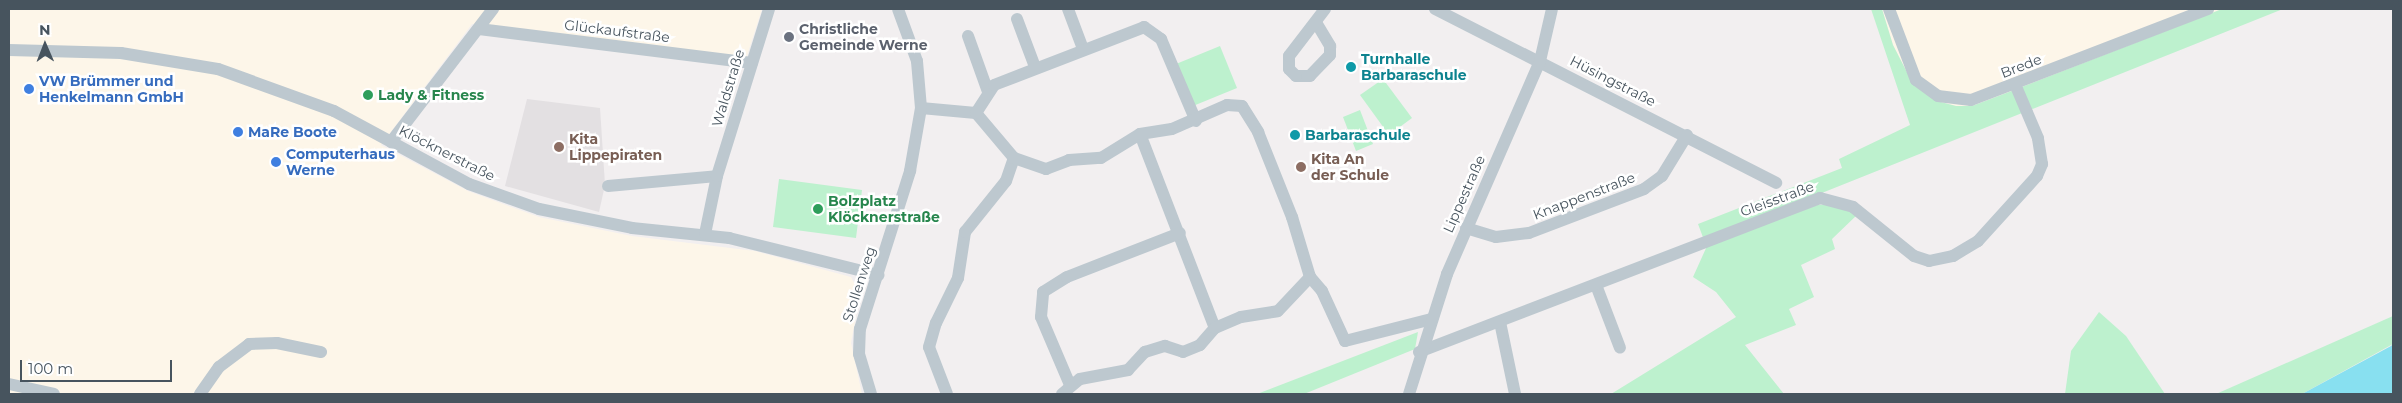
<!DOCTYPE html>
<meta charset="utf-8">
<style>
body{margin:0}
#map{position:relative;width:2402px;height:403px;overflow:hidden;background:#f2eff0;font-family:Montserrat,sans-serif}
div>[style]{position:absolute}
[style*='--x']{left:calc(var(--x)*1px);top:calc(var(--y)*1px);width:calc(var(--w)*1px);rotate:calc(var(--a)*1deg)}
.commercial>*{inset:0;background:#fdf6e9}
.education>*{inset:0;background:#e3e0e2}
.green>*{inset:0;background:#bdf1ce}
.water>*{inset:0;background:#88e0f0}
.minor>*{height:12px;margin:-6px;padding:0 6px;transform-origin:6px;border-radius:6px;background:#bdc8cf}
.dots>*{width:14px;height:14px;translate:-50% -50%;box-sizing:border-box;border:2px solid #fff;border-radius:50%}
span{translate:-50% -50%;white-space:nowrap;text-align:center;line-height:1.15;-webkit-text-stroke:5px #fff;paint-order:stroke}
.worship-label{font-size:14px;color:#5b616d;font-weight:700}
.left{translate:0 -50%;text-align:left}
.street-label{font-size:14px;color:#47545e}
.culture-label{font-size:14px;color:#0d838f;font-weight:700}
.shop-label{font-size:14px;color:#366cbe;font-weight:700}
.leisure-label{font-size:14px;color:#27864d;font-weight:700}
.education-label{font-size:14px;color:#785e54;font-weight:700}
.frame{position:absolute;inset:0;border:10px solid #47545e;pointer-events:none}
.north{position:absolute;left:20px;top:20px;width:50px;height:50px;-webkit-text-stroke:4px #fff;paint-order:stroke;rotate:359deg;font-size:14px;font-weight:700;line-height:20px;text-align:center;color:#47545e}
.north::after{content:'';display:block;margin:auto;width:18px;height:22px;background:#47545e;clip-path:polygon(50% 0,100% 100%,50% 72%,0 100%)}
.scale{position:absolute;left:20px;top:360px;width:152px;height:22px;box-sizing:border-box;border:2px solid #47545e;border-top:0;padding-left:6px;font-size:15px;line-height:18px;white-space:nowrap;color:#47545e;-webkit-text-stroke:4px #fff;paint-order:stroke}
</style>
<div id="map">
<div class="commercial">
<i style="clip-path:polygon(9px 9px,762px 9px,746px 59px,472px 24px,381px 145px,468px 191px,539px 217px,632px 236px,755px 251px,851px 277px,860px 294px,851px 343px,862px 394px,9px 394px)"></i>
<i style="clip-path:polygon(1882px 9px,2222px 9px,2009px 92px,1972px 106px,1956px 106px,1937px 101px,1912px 82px,1893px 45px)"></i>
</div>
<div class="education">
<i style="clip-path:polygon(527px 99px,600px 108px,605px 185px,599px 212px,505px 186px)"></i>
</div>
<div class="green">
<i style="clip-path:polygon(1871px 9px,1882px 9px,1893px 45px,1912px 82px,1937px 101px,1956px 106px,1972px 106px,2009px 92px,2222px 9px,2283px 9px,1704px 240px,1698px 224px,1842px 168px,1839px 159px,1910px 125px)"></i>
<i style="clip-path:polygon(1220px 46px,1237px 88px,1193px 106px,1176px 64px)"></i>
<i style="clip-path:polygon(1383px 79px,1412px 118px,1389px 135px,1360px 95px)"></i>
<i style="clip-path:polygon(1360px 110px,1373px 144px,1356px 151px,1343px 117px)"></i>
<i style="clip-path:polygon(779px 179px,862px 190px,856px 238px,773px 227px)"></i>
<i style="clip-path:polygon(1831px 204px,1858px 214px,1832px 239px,1835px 249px,1801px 265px,1814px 297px,1789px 309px,1796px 325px,1745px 345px,1784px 394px,1611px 394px,1736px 317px,1716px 292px,1693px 277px,1707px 246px,1817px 205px)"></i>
<i style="clip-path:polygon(2099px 312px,2126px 336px,2165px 394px,2065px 394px,2071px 351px)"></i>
<i style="clip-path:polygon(2393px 316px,2393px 344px,2302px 394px,2216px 394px)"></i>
<i style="clip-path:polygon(1418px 332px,1415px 349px,1304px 394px,1257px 394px)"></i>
</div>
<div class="water">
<i style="clip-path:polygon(2393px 344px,2393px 394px,2302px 394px,2391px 346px)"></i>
</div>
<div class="minor">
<i style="--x:1068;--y:9;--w:43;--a:69.4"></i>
<i style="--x:1435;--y:9;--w:383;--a:27"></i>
<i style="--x:1889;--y:9;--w:76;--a:69.2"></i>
<i style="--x:1916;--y:80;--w:27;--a:36"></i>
<i style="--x:1938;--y:96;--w:33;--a:7"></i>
<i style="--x:1971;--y:100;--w:254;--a:-21"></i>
<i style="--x:1017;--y:19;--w:51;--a:69.4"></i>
<i style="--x:1317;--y:24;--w:26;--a:59"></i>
<i style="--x:1330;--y:46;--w:9;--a:90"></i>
<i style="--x:1330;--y:55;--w:29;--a:134"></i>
<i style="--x:1310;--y:76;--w:14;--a:180"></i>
<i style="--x:1296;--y:76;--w:10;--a:-135"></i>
<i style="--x:1289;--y:69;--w:13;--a:-90"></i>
<i style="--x:1289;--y:56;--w:59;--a:-52.5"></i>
<i style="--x:479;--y:29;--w:275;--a:7.1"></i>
<i style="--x:968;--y:36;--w:59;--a:70.3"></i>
<i style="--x:9;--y:50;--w:112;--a:1.5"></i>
<i style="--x:121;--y:53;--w:98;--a:9.4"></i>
<i style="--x:218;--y:69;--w:123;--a:19.9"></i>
<i style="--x:334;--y:111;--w:153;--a:28.4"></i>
<i style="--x:469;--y:184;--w:74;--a:19.7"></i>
<i style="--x:539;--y:209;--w:95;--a:11.5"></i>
<i style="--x:632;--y:228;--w:98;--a:5.9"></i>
<i style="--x:729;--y:238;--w:154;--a:13.9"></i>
<i style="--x:921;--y:108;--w:55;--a:5.2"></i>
<i style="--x:976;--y:113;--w:59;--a:49.8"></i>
<i style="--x:976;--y:113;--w:33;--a:-57"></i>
<i style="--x:994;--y:85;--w:161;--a:-21.1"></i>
<i style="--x:1144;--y:27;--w:21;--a:35"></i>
<i style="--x:1161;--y:39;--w:89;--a:66.9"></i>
<i style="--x:1140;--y:134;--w:208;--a:68.9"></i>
<i style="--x:391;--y:142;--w:168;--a:-52.5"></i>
<i style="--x:608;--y:186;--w:109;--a:-5.2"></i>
<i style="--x:1466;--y:228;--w:31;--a:17"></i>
<i style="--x:1496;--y:237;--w:33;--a:-7"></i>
<i style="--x:1529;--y:233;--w:123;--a:-20.9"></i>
<i style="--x:1644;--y:189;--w:22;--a:-36"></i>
<i style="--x:1662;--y:176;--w:48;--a:-58.6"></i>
<i style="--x:705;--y:234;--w:59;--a:-78.3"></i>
<i style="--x:717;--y:176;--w:175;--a:-72.7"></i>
<i style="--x:1596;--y:285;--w:67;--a:69.1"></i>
<i style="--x:1500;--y:322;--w:74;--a:78.2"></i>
<i style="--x:1419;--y:352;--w:430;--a:-21"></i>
<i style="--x:1820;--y:198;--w:34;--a:15"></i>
<i style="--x:1853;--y:207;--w:78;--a:38.8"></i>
<i style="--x:1914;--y:256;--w:16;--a:18"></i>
<i style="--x:1929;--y:261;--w:25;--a:-12"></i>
<i style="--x:1953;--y:256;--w:29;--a:-31"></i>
<i style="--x:1978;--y:241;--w:88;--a:-47.8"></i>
<i style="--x:2037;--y:176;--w:13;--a:-67"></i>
<i style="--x:2042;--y:164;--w:26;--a:-99"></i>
<i style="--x:2038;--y:138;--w:59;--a:-113.1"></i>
<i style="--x:9;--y:384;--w:46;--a:12.5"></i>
<i style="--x:1070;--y:385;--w:74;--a:-113.1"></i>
<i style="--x:1041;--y:317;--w:25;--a:-85"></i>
<i style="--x:1043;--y:292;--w:28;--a:-32"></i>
<i style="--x:1067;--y:277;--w:121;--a:-21.3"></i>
<i style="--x:200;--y:394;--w:33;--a:-55"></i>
<i style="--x:219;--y:367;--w:38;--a:-37"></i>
<i style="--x:249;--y:344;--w:28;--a:-2"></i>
<i style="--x:277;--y:343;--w:45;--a:11.6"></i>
<i style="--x:871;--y:394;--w:42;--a:-106.7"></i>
<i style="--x:859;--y:354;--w:25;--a:-88"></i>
<i style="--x:860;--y:329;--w:166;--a:-72.4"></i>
<i style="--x:910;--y:171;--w:64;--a:-80.1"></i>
<i style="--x:921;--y:108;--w:47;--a:-94.9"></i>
<i style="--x:917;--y:61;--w:55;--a:-110.1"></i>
<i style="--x:947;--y:394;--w:50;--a:-111"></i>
<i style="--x:929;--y:347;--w:25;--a:-74"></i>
<i style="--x:936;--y:323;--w:50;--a:-63.9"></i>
<i style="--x:958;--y:278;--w:47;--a:-81.3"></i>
<i style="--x:965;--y:232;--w:65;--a:-51.2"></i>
<i style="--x:1006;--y:181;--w:24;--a:-71"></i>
<i style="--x:1014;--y:158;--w:34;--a:19"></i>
<i style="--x:1046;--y:169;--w:25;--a:-21"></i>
<i style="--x:1069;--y:160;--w:32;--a:-4"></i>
<i style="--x:1101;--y:158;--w:46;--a:-31.6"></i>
<i style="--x:1140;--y:134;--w:32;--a:-9"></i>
<i style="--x:1172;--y:129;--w:60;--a:-23.6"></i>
<i style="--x:1227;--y:105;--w:15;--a:4"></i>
<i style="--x:1242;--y:106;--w:31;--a:58"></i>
<i style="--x:1258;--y:132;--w:92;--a:68.2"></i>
<i style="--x:1292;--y:217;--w:63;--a:73.3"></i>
<i style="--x:1062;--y:394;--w:23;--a:-40"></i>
<i style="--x:1080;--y:379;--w:49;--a:-10.6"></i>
<i style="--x:1128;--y:370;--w:25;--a:-47"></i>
<i style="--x:1145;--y:352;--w:21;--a:-17"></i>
<i style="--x:1165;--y:346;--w:19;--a:18"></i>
<i style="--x:1183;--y:352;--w:18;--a:-22"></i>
<i style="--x:1200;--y:345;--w:23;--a:-49"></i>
<i style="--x:1215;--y:328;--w:28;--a:-23"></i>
<i style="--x:1241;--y:317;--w:37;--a:-9"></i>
<i style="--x:1278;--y:311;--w:47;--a:-46.7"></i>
<i style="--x:1310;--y:277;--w:18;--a:49"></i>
<i style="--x:1322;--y:291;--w:55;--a:65.3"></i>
<i style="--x:1345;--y:341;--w:90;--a:-14.2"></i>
<i style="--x:1409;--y:394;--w:126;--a:-72.4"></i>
<i style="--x:1447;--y:274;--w:232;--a:-66.4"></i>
<i style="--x:1540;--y:61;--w:53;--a:-77"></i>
</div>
<div class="dots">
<i style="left:789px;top:37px;background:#6b7280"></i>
<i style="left:1351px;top:67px;background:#0f9aa8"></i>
<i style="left:29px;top:89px;background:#3f7fe0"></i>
<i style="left:368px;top:95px;background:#2e9e5b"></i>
<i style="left:238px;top:132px;background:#3f7fe0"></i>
<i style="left:1295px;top:135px;background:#0f9aa8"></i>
<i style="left:559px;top:147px;background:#8d6e63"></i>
<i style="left:276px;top:162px;background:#3f7fe0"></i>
<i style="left:1301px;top:167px;background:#8d6e63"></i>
<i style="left:818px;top:209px;background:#2e9e5b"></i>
</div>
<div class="worship-label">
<span class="left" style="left:799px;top:37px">Christliche<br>Gemeinde Werne</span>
</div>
<div class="street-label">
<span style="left:617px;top:31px;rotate:7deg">Glückaufstraße</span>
<span style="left:2021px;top:66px;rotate:-21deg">Brede</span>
<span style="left:1613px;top:81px;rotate:27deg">Hüsingstraße</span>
<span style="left:728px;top:88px;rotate:-73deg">Waldstraße</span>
<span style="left:447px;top:153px;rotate:27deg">Klöcknerstraße</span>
<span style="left:1464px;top:194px;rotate:-66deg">Lippestraße</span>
<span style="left:1584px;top:196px;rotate:-21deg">Knappenstraße</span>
<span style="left:1777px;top:199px;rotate:-20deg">Gleisstraße</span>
<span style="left:859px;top:284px;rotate:-72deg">Stollenweg</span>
</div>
<div class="culture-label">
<span class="left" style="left:1361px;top:67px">Turnhalle<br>Barbaraschule</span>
<span class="left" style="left:1305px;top:135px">Barbaraschule</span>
</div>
<div class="shop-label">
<span class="left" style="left:39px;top:89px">VW Brümmer und<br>Henkelmann GmbH</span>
<span class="left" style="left:248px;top:132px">MaRe Boote</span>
<span class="left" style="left:286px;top:162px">Computerhaus<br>Werne</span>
</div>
<div class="leisure-label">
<span class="left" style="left:378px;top:95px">Lady &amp; Fitness</span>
<span class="left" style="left:828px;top:209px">Bolzplatz<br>Klöcknerstraße</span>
</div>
<div class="education-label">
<span class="left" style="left:569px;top:147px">Kita<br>Lippepiraten</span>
<span class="left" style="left:1311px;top:167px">Kita An<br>der Schule</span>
</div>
<div class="frame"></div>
<div class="north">N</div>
<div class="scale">100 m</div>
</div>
